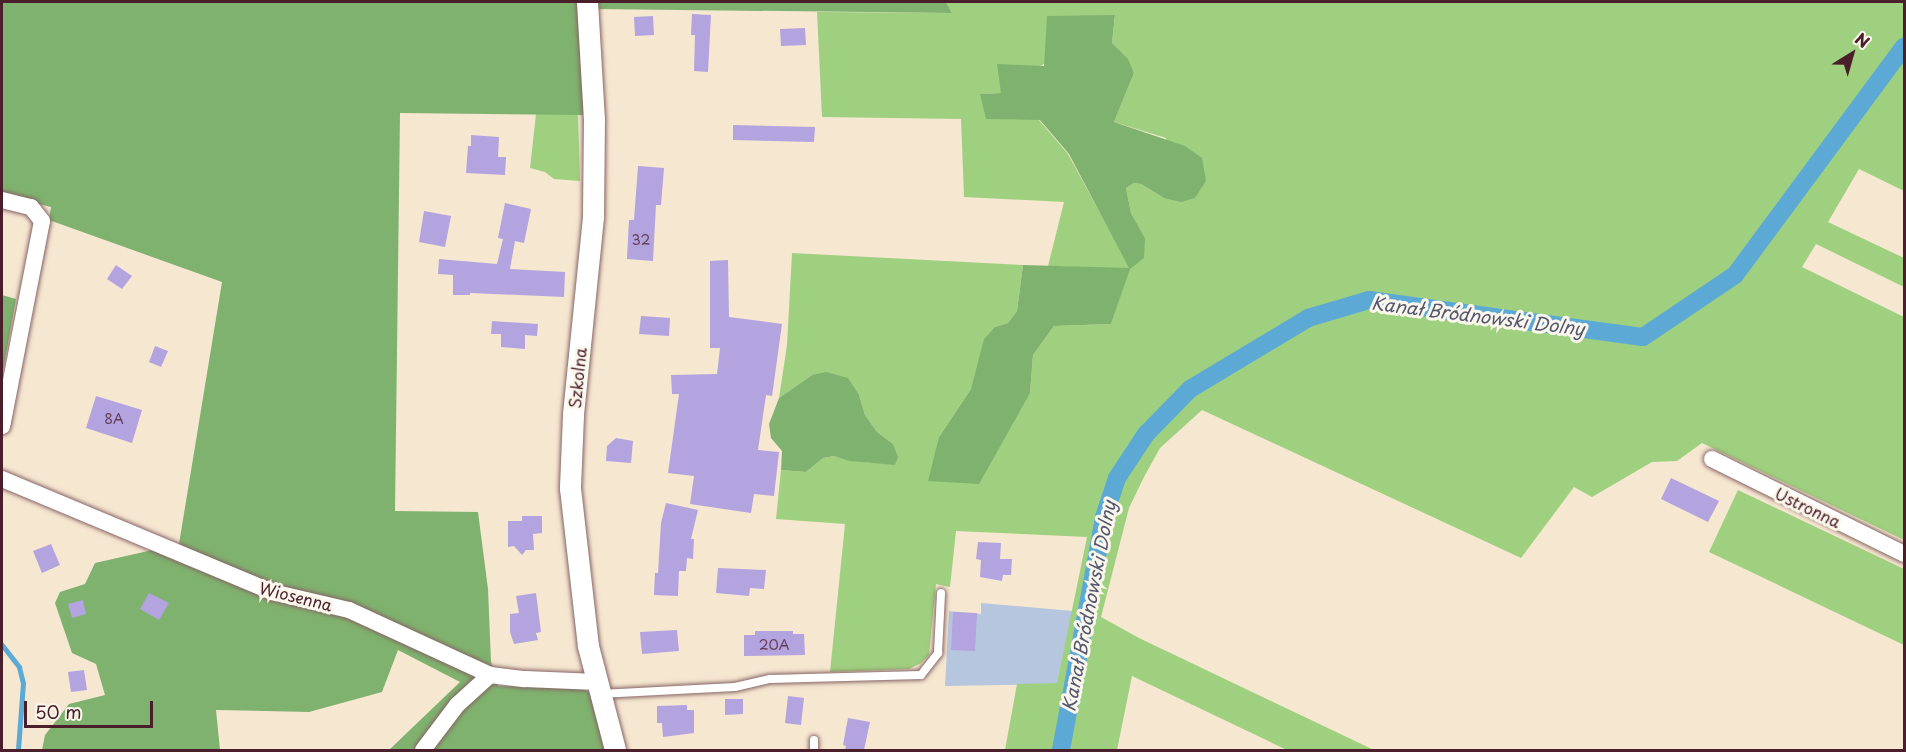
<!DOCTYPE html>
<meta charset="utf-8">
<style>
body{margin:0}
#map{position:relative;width:1906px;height:752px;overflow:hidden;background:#f6e7d1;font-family:"Playpen Sans",sans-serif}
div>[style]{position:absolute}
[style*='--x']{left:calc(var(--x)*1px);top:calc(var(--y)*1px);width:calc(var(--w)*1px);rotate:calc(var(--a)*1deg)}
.industrial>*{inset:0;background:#b6c6de}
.green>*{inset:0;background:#9fd07f}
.forest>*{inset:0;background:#7fb26e}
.stream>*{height:5px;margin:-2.5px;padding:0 2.5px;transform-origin:2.5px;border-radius:2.5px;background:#5da9d6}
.canal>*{height:18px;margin:-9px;padding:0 9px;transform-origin:9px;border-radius:9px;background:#5da9d6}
.building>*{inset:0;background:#b3a3df}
.roads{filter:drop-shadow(0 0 2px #866565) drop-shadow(0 0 2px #866565)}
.service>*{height:8px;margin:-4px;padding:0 4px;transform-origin:4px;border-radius:4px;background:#fff}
.minor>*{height:16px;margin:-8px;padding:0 8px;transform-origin:8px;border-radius:8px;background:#fff}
.tertiary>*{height:21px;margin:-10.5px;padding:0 10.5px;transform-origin:10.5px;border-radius:10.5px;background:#fff}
span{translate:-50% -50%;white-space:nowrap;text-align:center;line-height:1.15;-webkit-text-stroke:6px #fbf7ec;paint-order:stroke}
.number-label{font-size:14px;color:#644058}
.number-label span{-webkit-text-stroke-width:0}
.street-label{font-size:16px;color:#4a1f2b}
.water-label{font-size:18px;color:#52566f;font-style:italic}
.frame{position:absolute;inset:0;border:3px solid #4a1f2b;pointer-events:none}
.north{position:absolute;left:1822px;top:24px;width:60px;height:60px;-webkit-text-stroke:4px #fbf7ec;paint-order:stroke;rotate:37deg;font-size:16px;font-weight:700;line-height:24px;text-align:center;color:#4a1f2b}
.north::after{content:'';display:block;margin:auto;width:21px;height:27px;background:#4a1f2b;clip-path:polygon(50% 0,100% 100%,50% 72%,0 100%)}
.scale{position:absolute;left:24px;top:701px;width:129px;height:27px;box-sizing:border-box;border:3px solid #4a1f2b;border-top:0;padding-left:8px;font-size:18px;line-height:21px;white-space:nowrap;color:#4a1f2b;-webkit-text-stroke:4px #fbf7ec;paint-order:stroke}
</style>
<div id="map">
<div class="industrial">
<i style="clip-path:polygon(981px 603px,1073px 611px,1057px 684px,945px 686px,949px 611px,981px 614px)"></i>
</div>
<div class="green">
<i style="clip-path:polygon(evenodd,946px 2px,1904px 2px,1904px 191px,1859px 169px,1828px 222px,1904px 258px,1904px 287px,1816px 244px,1802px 267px,1904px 317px,1904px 540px,1702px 443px,1677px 461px,1652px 462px,1592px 497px,1574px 487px,1521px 558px,1202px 410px,1160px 448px,1144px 477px,1129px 508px,1101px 617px,1139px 638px,1374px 750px,1287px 750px,1132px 676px,1117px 750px,1005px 750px,1017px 684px,1057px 683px,1087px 537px,956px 531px,950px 587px,936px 584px,929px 655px,921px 663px,909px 669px,830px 672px,845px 524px,776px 519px,781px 470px,806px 472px,823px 458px,834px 456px,871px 463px,893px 444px,877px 432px,865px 415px,859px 395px,812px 375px,779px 398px,787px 345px,792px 253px,1023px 265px,1017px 311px,1008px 323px,995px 327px,971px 389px,939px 437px,1030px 393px,1033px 355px,1054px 326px,1111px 324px,1129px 269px,1048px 266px,1064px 202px,964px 197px,961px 119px,822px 117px,817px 12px,952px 13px,946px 2px,1115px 16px,1112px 43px,1127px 59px,1134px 73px,1114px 122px,1166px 138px,1164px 198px,1141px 184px,1134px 183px,1126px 188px,1131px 213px,1145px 238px,1130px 268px,1068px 154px,1039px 120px,980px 94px,1001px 93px,1115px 16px)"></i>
<i style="clip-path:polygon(536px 114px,578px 114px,580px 181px,554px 179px,545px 172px,530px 168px)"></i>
<i style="clip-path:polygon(1738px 490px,1904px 569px,1904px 645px,1709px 552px)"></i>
</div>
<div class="forest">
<i style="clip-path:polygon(2px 2px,579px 2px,585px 115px,400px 113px,395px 511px,478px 512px,488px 589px,491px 662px,498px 686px,584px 689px,591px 694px,605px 750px,389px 750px,460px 682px,398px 650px,382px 692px,309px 712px,216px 710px,220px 750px,42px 750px,45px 735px,69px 704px,105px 695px,96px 664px,72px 653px,55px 603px,60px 592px,85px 584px,95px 563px,179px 544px,222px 282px,49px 220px,51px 207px,2px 195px)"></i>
<i style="clip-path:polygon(594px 2px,946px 2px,952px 13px,595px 9px)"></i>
<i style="clip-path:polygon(1115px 15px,1112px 43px,1128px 59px,1134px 73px,1114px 122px,1185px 146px,1202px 158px,1206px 181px,1195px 198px,1181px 202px,1164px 198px,1141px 184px,1134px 183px,1126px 188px,1131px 213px,1145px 238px,1144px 258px,1130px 269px,1111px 324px,1054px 326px,1033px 355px,1030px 393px,979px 484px,928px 481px,939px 437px,971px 389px,984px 339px,995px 327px,1008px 323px,1017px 311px,1023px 265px,1129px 268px,1069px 154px,1040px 120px,986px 119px,980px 94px,1001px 93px,997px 64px,1044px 66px,1047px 16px)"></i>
<i style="clip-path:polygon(2px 295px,16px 299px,2px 376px)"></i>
<i style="clip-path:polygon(826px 372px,848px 378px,859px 395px,865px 415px,877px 432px,893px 444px,898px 457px,895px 465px,850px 461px,834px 456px,823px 458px,806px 472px,781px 470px,782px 451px,771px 438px,769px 424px,779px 398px,812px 375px)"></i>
</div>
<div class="stream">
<i style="--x:2;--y:645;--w:28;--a:52"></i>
<i style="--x:19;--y:667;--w:16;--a:76"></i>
<i style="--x:23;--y:683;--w:67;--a:94.3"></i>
</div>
<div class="canal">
<i style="--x:1061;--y:750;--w:237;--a:-79.5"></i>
<i style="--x:1104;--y:517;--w:41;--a:-71.6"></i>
<i style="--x:1117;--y:478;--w:53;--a:-56.6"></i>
<i style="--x:1146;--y:434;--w:63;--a:-45.6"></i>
<i style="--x:1190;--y:389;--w:138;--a:-31"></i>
<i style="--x:1308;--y:318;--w:64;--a:-16.4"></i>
<i style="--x:1369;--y:300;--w:276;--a:7.7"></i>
<i style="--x:1643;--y:337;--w:111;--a:-34"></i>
<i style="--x:1735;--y:275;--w:284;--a:-53.5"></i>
</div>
<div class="building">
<i style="clip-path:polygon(692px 14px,711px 15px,708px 72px,694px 71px,695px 35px,691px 35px)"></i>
<i style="clip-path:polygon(653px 16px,654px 35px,635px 36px,634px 17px)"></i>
<i style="clip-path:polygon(805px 28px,806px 45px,781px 46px,780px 29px)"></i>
<i style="clip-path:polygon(733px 125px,815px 127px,814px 142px,733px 140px)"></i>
<i style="clip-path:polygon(471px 135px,499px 137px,498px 157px,506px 157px,505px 175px,466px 173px,468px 146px,471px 146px)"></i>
<i style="clip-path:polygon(638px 166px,664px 168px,661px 205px,656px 205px,653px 261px,627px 259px,629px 220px,634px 220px)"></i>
<i style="clip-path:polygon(505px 203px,531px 209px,524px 243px,515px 241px,510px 269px,565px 272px,564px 297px,470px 293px,470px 295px,453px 295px,453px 275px,438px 274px,439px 259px,497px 264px,503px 239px,498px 238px)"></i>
<i style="clip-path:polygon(424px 211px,451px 216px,445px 247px,419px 242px)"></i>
<i style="clip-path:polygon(728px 260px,729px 317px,782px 324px,772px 396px,766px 395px,758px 450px,779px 452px,774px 496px,754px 494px,751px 513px,690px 504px,694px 476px,668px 473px,679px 394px,672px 394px,671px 375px,717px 374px,720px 348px,710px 348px,710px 261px)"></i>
<i style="clip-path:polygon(116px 265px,132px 276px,122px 289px,107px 279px)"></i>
<i style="clip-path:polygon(641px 316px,670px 318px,669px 336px,639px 334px)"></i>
<i style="clip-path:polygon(492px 321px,538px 324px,537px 336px,525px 335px,525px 349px,501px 347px,501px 334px,491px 334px)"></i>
<i style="clip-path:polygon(155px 346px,168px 351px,161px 367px,149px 362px)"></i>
<i style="clip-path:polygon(96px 396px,142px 410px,132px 443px,86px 428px)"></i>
<i style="clip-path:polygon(616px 438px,633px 441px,631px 463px,606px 461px,607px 446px)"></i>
<i style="clip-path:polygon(1671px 478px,1719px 501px,1708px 522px,1661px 499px)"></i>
<i style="clip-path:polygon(666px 503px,698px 510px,691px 539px,694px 539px,693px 559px,687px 558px,686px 571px,679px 571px,678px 596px,654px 595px,655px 573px,658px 573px,661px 523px)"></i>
<i style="clip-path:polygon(522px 516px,542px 516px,542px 533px,533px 534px,534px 550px,526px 550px,522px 555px,514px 546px,508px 547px,508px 521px,522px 521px)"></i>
<i style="clip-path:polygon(978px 542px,1001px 543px,1000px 559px,1012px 559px,1011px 575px,1003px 575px,1002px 581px,980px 577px,981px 560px,976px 559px)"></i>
<i style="clip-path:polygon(51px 544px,60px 565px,42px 573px,33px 551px)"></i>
<i style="clip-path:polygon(718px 568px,766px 570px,764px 589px,750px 588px,749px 596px,716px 593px)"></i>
<i style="clip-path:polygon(149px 593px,169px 603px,159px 620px,140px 609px)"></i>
<i style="clip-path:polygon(536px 593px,541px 632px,536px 633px,538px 640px,514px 644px,510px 632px,510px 614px,519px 613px,516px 596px)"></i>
<i style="clip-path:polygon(83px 600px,86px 614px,72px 618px,68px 604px)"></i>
<i style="clip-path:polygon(953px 612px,977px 613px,975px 651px,951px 650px)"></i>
<i style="clip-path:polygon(677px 630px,679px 651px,642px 654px,640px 632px)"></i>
<i style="clip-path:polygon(755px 631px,793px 631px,793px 634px,804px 634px,805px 655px,744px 656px,744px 635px,755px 635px)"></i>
<i style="clip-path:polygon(84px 670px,87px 690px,71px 692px,68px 672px)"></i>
<i style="clip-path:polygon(788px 696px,804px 698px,801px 725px,785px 723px)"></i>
<i style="clip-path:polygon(725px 699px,743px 699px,743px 714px,725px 715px)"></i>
<i style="clip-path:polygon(687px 705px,687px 710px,694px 710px,694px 733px,663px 737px,662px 723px,657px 723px,657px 706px)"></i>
<i style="clip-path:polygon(848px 718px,870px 722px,864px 750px,845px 750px,846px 746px,843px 745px)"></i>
</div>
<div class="roads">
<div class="service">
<i style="--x:600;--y:694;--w:135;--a:-3"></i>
<i style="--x:735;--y:687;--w:36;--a:-13"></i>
<i style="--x:770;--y:679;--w:151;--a:-1.5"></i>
<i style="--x:921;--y:675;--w:28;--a:-52"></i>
<i style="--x:938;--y:653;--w:60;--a:-87.1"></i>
<i style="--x:814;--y:750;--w:10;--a:-90"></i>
</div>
<div class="minor">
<i style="--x:2;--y:200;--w:30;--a:14"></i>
<i style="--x:31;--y:207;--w:18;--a:52"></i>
<i style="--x:42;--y:221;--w:209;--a:101"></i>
<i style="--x:1712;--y:459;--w:214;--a:26.3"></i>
<i style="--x:2;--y:479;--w:293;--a:22.7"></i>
<i style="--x:272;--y:592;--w:79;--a:13.2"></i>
<i style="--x:349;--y:610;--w:155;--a:24.7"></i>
<i style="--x:490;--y:675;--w:35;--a:7"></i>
<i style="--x:525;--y:679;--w:72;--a:2.4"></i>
<i style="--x:423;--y:750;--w:56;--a:-52.9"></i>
<i style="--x:457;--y:705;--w:45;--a:-42.3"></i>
</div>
<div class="tertiary">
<i style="--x:587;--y:2;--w:117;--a:86.6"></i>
<i style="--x:594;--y:119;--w:98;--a:90.6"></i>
<i style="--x:593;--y:217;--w:199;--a:95.8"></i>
<i style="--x:573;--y:415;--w:73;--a:92.4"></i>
<i style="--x:570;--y:488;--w:159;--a:83.5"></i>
<i style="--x:588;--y:646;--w:107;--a:75.4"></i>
</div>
</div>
<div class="number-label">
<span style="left:641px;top:240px">32</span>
<span style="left:114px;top:419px">8A</span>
<span style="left:774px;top:645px">20A</span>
</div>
<div class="street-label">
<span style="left:577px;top:378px;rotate:-84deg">Szkolna</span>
<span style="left:1808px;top:507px;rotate:26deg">Ustronna</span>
<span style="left:296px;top:596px;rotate:14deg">Wiosenna</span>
</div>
<div class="water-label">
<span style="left:1478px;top:316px;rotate:7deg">Kanał Bródnowski Dolny</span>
<span style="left:1089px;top:606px;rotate:-79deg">Kanał Bródnowski Dolny</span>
</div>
<div class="frame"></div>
<div class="north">N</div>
<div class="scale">50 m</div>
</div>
